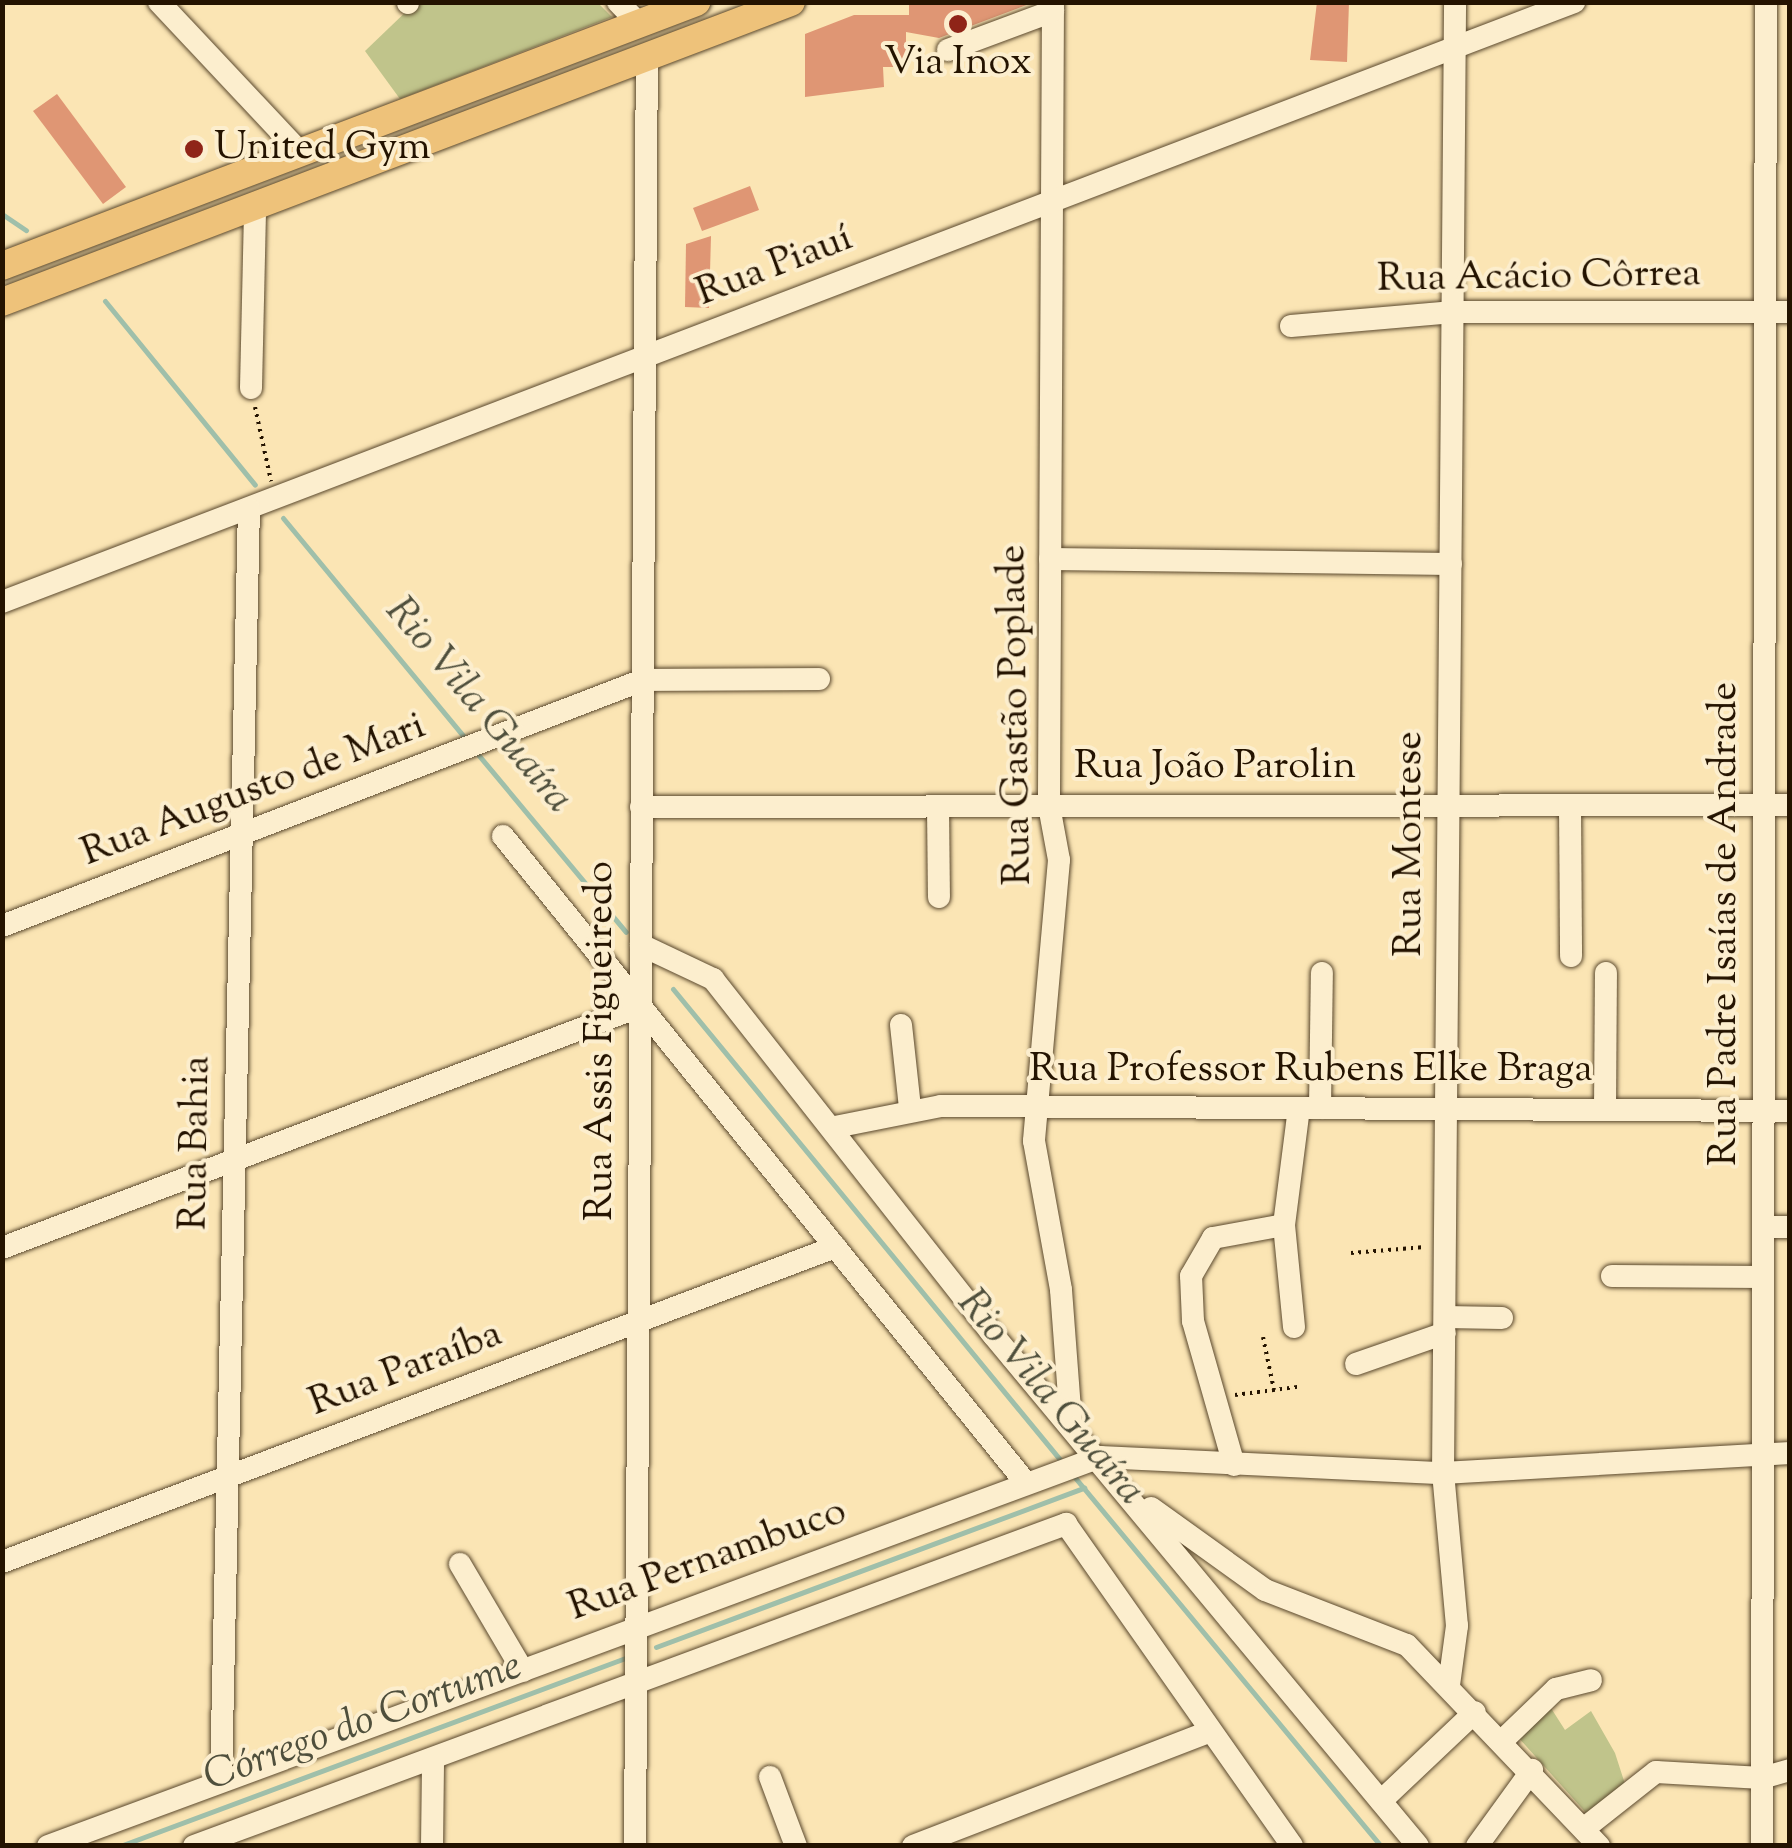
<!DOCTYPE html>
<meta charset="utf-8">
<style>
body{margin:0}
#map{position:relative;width:1792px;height:1848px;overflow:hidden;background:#fbe5b4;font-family:"Sorts Mill Goudy",serif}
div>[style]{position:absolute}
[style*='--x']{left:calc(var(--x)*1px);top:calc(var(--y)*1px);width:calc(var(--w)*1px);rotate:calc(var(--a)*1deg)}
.green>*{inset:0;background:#c0c48b}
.stream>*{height:5px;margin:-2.5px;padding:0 2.5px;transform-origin:2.5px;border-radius:2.5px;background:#9fbfaa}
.building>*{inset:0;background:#df9674}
.path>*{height:4px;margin-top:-2px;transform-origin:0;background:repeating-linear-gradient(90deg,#241300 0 2.5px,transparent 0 7.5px)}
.roads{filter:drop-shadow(0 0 2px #5a482d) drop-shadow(0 0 2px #5a482d)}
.minor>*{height:22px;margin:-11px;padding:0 11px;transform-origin:11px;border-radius:11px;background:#fceece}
.major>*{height:28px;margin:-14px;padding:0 14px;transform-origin:14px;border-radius:14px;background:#eec27a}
.dots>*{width:28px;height:28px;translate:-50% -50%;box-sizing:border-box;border:5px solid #fceece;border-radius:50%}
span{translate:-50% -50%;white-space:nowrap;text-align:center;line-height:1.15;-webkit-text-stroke:8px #fceece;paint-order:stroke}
.poi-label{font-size:40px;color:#241300}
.left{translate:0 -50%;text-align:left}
.street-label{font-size:40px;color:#241300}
.water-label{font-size:42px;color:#4f4f3c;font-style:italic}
.frame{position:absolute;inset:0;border:5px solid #241300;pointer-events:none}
</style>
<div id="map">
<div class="green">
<i style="clip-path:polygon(415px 3px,598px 3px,612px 17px,400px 99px,365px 51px)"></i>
<i style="clip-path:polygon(1549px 1705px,1565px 1730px,1591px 1711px,1615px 1753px,1625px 1784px,1588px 1815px,1517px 1736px)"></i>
</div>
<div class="stream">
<i style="--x:2;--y:214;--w:29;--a:34"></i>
<i style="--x:105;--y:301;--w:237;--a:50.8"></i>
<i style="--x:283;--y:518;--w:287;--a:50.4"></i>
<i style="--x:476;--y:752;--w:234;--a:50.2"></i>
<i style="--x:673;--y:989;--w:612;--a:50.57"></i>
<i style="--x:1072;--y:1474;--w:484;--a:50.3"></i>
<i style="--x:656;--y:1647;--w:457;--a:-20.4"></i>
<i style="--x:120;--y:1846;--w:542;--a:-20.41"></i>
</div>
<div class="building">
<i style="clip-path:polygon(909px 2px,1029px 4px,939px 38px,906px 32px,906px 67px,883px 67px,884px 87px,805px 97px,805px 34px,854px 15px,909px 15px)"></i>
<i style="clip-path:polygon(1317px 2px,1349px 2px,1347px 62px,1310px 60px)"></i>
<i style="clip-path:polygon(57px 94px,126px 187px,103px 204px,33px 111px)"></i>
<i style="clip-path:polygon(750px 186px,759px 210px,702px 231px,693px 208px)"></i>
<i style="clip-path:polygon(711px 236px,709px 308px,685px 307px,686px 244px)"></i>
</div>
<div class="path">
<i style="--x:255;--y:407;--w:76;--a:77.8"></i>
<i style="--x:1351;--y:1253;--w:74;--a:-4.6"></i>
<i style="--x:1263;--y:1337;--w:54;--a:78.3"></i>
<i style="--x:1235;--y:1395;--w:63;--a:-7.4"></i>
</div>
<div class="roads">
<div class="minor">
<i style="--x:159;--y:2;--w:207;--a:46.8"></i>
<i style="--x:618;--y:2;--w:30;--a:46"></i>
<i style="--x:1053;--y:2;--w:804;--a:90.29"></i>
<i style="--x:1049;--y:806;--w:55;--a:79.5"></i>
<i style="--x:1059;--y:860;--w:282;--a:95.1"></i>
<i style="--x:1034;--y:1141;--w:151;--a:79.7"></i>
<i style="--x:1061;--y:1290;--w:132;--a:85.7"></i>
<i style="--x:408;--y:3;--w:1;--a:-90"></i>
<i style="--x:948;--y:50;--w:112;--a:-20.4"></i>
<i style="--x:1291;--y:326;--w:163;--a:-4.9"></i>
<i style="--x:1453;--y:312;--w:337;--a:0"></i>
<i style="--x:251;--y:388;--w:182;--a:-88.7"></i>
<i style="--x:1050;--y:559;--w:401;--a:0.7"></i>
<i style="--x:2;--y:602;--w:1683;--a:-20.89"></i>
<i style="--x:1570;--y:805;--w:151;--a:89.6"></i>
<i style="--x:938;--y:806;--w:91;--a:89.4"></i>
<i style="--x:641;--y:807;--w:1149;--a:-0.1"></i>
<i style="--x:503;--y:836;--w:832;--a:51.05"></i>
<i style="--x:2;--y:926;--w:687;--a:-21"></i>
<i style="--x:643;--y:680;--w:176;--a:-0.3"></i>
<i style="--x:641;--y:945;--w:80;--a:25.3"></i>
<i style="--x:713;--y:979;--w:454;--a:51.8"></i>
<i style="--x:994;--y:1336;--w:663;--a:50.26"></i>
<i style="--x:901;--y:1025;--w:83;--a:83.8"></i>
<i style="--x:1320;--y:1108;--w:135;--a:-89.2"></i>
<i style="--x:1605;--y:1110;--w:137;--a:-89.6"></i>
<i style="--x:835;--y:1127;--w:108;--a:-11.2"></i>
<i style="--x:941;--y:1106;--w:849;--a:0.34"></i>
<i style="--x:1763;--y:1227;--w:27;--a:0"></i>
<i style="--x:2;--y:1248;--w:683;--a:-20.74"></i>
<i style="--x:1612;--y:1276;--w:151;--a:0.4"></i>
<i style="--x:1445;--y:1317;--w:57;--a:1"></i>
<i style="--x:1294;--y:1327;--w:102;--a:-95.6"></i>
<i style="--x:1284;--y:1225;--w:118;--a:-82.7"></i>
<i style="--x:1356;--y:1364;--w:94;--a:-19.2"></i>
<i style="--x:1234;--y:1465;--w:150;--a:-105.9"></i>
<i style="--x:1193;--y:1321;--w:45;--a:-92.5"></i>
<i style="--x:1191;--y:1276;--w:44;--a:-59.9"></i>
<i style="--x:1213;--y:1238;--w:72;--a:-10.4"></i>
<i style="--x:1151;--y:1508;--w:140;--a:35.7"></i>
<i style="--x:1265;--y:1590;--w:152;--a:21.2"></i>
<i style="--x:1407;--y:1645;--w:278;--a:46.3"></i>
<i style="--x:2;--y:1562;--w:891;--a:-20.71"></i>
<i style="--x:460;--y:1564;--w:124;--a:59.5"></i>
<i style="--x:1449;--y:1685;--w:60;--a:-82.3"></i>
<i style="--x:1457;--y:1626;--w:154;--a:-95.2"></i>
<i style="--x:1443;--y:1473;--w:1471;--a:-89.53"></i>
<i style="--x:1503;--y:1740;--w:74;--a:-43.9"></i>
<i style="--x:1556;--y:1689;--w:36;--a:-14"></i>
<i style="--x:770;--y:1777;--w:74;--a:69.4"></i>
<i style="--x:221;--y:1779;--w:1270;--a:-88.74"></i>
<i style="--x:1381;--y:1801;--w:129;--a:-43.4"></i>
<i style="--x:1586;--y:1827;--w:89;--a:-38.2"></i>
<i style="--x:1656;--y:1772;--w:106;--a:3.2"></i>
<i style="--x:1762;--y:1778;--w:29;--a:-16"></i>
<i style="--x:48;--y:1846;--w:1122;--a:-20.29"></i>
<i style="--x:1100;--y:1457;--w:343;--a:2.7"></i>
<i style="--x:1443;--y:1473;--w:348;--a:-3.3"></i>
<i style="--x:194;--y:1846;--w:930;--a:-20.27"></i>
<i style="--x:1066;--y:1524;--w:393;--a:54.9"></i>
<i style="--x:432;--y:1846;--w:87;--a:-89.3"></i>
<i style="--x:635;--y:1846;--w:1789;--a:-89.62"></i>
<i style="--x:913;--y:1846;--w:316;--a:-21.1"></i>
<i style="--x:1477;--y:1846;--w:94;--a:-54.1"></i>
<i style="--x:1762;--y:1846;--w:1844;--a:-89.88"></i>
</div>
<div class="major">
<i style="--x:2;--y:266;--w:743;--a:-20.83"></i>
<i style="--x:2;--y:302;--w:844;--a:-20.82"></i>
</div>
</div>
<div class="dots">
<i style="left:958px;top:24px;background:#8f2418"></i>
<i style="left:194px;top:149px;background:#8f2418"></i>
</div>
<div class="poi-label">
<span style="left:958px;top:64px">Via Inox</span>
<span class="left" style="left:214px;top:149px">United Gym</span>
</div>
<div class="street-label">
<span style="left:775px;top:267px;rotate:-21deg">Rua Piauí</span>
<span style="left:1539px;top:278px;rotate:-1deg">Rua Acácio Côrrea</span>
<span style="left:1017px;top:715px;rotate:-91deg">Rua Gastão Poplade</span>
<span style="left:1215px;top:768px">Rua João Parolin</span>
<span style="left:254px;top:791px;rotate:-21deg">Rua Augusto de Mari</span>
<span style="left:1411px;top:844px;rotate:-90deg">Rua Montese</span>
<span style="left:1726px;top:924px;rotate:-90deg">Rua Padre Isaías de Andrade</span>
<span style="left:602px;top:1041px;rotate:-90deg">Rua Assis Figueiredo</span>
<span style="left:1311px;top:1071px">Rua Professor Rubens Elke Braga</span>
<span style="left:197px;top:1143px;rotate:-89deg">Rua Bahia</span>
<span style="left:406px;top:1370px;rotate:-21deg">Rua Paraíba</span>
<span style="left:708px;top:1561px;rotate:-20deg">Rua Pernambuco</span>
</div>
<div class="water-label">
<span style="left:478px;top:706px;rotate:50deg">Rio Vila Guaíra</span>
<span style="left:1050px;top:1398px;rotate:50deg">Rio Vila Guaíra</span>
<span style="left:363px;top:1723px;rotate:-20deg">Córrego do Cortume</span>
</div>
<div class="frame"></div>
</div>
